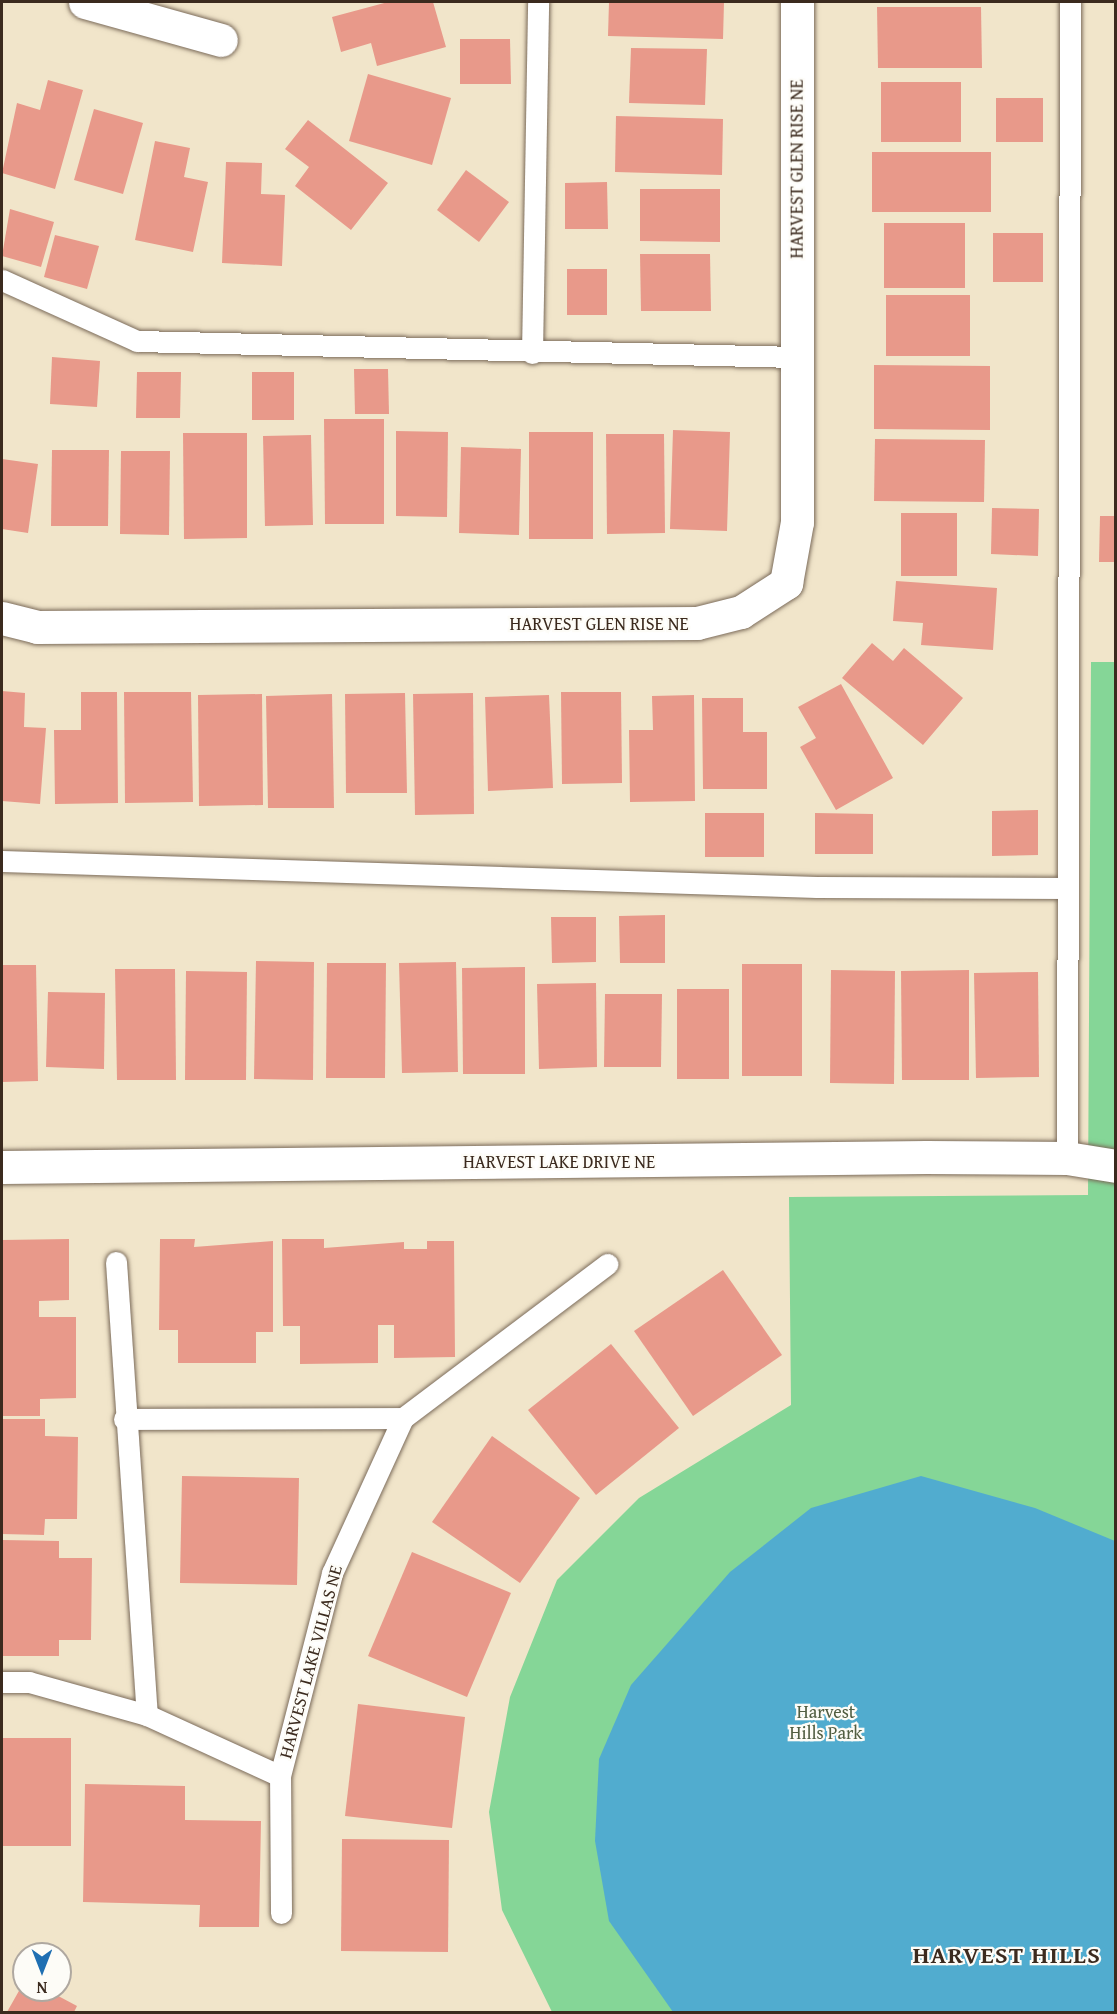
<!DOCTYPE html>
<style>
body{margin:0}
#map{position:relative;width:1117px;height:2014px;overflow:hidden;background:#f1e5ca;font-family:"Gentium Book Plus",serif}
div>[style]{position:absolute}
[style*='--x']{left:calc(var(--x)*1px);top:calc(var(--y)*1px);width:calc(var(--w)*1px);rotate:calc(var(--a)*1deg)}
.green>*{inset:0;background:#85d697}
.water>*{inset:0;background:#51accf}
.building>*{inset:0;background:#e8998a}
.roads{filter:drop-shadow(0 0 2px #7b6b5a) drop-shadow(0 0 2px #7b6b5a)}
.service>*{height:21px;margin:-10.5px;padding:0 10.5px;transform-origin:10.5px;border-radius:10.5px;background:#fff}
.minor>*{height:33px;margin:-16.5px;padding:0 16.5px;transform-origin:16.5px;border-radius:16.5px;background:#fff}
span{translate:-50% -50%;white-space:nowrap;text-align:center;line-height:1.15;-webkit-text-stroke:4.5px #fdfcf7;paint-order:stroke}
.street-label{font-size:18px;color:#3b2a1e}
.park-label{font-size:18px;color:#515e42}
.district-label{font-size:24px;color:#3b2a1e;font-weight:700;letter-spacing:1.5px}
.frame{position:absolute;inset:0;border:3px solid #3b2a1e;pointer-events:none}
.north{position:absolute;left:12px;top:1942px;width:60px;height:60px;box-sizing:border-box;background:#fdfcf7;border:2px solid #afa8a0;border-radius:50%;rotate:180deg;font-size:16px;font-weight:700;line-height:24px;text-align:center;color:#3b2a1e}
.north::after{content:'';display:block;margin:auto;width:21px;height:27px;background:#1f6fb2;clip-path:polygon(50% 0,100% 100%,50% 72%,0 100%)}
</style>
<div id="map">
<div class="green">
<i style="clip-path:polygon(1091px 662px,1115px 662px,1115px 2012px,552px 2012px,502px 1910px,489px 1812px,510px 1697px,557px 1580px,639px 1498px,791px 1405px,789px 1197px,1088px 1195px)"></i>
</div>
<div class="water">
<i style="clip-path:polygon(921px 1476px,1035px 1508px,1115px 1541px,1115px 2012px,673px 2012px,609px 1921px,595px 1841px,599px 1759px,631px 1685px,730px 1572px,811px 1508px)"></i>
</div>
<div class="building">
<i style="clip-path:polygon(388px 2px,433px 2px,446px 47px,377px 66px,371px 43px,341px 52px,332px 17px)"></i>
<i style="clip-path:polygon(609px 2px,724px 2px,723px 39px,608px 36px)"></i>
<i style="clip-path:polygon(877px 7px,981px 7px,982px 68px,878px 68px)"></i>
<i style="clip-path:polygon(460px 39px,510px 39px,511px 84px,460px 84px)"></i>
<i style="clip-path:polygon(631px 48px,707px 49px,705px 105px,629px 103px)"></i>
<i style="clip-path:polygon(368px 74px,451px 98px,432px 165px,349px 141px)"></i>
<i style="clip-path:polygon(48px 80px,83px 90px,55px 189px,2px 173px,17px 103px,40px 110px)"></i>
<i style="clip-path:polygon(881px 82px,961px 82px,961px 142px,881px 142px)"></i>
<i style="clip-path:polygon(996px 98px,1043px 98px,1043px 142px,996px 142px)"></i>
<i style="clip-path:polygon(94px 109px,143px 123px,123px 194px,74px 180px)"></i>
<i style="clip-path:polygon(616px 116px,723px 119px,722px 175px,615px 172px)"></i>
<i style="clip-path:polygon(308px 120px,388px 183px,351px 230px,295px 186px,309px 167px,285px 149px)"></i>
<i style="clip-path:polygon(155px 141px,190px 148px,184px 177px,208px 182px,193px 252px,135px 240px)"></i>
<i style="clip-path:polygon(872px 152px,991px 152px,991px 212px,872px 212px)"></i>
<i style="clip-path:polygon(226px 162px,262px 163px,261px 194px,285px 195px,282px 266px,222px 263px)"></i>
<i style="clip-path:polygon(466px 170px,509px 202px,479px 242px,437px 210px)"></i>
<i style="clip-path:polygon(607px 182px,608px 229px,565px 229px,565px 183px)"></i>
<i style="clip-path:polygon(640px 189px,720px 189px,720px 242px,640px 241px)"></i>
<i style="clip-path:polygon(10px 209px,54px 222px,41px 267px,2px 256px)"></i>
<i style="clip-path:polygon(884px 223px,965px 223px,965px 288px,884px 288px)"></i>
<i style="clip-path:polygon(993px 233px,1043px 233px,1043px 282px,993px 282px)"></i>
<i style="clip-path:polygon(55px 235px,99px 246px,87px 289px,44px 277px)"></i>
<i style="clip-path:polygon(640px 254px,710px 254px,711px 311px,641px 311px)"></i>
<i style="clip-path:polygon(567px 269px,607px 269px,607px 315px,567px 315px)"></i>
<i style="clip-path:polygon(886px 295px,970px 295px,970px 356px,886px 356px)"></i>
<i style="clip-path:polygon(52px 357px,100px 361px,97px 407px,50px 404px)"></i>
<i style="clip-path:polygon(874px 365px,990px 366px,990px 430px,874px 429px)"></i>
<i style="clip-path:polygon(354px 369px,388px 369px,389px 414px,355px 414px)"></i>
<i style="clip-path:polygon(137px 372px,181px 372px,180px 418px,136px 418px)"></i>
<i style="clip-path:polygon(252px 372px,294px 372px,294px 420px,252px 420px)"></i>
<i style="clip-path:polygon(324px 419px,384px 419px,384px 524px,325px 524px)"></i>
<i style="clip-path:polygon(673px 430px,730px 432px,727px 531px,670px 529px)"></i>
<i style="clip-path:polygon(396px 431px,448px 432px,447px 517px,396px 516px)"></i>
<i style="clip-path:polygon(529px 432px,593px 432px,593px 539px,529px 539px)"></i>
<i style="clip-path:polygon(183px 433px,247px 433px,247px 538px,184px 539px)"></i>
<i style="clip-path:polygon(606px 434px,664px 434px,665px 533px,607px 534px)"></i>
<i style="clip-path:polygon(311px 435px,313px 525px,265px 526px,263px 436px)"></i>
<i style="clip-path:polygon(875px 439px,985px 440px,984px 502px,874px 501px)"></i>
<i style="clip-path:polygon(461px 447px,521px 449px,519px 535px,459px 533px)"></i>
<i style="clip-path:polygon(52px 450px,109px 450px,108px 526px,51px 526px)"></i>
<i style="clip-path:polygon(121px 451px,170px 451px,169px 535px,120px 534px)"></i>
<i style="clip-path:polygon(2px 459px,38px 464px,28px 533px,2px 529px)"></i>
<i style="clip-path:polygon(992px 508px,1039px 509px,1038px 556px,991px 554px)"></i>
<i style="clip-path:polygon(901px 513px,957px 513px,957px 576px,901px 576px)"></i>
<i style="clip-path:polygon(1100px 516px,1116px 516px,1116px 562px,1099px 562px)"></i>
<i style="clip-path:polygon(896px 581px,997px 588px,993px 650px,921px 645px,923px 623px,893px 621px)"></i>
<i style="clip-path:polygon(872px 643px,893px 661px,904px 648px,963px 698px,923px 745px,842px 678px)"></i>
<i style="clip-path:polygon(841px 684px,893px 778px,836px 810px,800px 747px,816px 738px,798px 707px)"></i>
<i style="clip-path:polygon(2px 691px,25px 693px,24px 727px,46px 728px,40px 804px,2px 801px)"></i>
<i style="clip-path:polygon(81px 692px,117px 692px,118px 803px,55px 804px,54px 730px,81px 730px)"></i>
<i style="clip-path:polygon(124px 692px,191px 692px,193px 802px,125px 803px)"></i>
<i style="clip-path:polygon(561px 692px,621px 692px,622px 783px,562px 784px)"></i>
<i style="clip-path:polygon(405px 693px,407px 793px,346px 793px,345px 694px)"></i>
<i style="clip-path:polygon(473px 693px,474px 814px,415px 815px,413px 694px)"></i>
<i style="clip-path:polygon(262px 694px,263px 805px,199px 806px,198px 695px)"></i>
<i style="clip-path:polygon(332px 694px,334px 808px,268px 808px,266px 696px)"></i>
<i style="clip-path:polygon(549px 695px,553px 788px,488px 791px,485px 697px)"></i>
<i style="clip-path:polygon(694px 695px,695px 801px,630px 802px,629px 730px,653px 730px,652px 696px)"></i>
<i style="clip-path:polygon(702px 698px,743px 698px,743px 732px,767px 732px,767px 789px,703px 789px)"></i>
<i style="clip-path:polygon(1038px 810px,1038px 855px,992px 856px,992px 811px)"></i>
<i style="clip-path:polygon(705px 813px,764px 813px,764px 857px,705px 857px)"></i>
<i style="clip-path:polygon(815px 813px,873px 814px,873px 854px,815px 854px)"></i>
<i style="clip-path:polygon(665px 915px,665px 963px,620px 963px,619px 916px)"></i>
<i style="clip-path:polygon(551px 917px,596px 917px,596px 962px,552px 963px)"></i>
<i style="clip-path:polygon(256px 961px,314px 962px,313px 1080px,254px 1079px)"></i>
<i style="clip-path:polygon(456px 962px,458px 1072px,402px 1073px,399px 963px)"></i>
<i style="clip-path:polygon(327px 963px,386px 963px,385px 1078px,326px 1078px)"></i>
<i style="clip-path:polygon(742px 964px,802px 964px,802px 1076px,742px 1076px)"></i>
<i style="clip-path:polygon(2px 965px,36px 965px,38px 1081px,2px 1082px)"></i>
<i style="clip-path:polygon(525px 967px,525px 1074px,463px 1074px,462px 968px)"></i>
<i style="clip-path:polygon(115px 969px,175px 969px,176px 1080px,117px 1080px)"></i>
<i style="clip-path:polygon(831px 970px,895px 971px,894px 1084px,830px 1083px)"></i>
<i style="clip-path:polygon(969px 970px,969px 1080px,902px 1080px,901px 971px)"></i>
<i style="clip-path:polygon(186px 971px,247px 972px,246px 1080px,185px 1080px)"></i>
<i style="clip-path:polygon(1038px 972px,1039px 1077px,976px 1078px,974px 973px)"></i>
<i style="clip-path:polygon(596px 983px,597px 1067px,539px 1069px,537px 984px)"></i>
<i style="clip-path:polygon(677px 989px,729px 989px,729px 1079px,677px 1079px)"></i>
<i style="clip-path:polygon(48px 992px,105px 993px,104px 1069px,46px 1067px)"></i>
<i style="clip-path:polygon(605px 994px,662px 994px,661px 1067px,604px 1067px)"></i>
<i style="clip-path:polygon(69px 1239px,69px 1300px,39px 1301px,39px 1317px,76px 1317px,76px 1398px,40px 1399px,40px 1416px,2px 1416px,2px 1240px)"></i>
<i style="clip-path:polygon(160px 1239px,195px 1239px,194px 1247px,273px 1241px,273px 1332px,256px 1332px,256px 1363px,178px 1363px,178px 1330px,159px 1330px)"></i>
<i style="clip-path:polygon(282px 1239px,324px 1239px,324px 1248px,404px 1242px,404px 1249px,427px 1249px,427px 1241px,454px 1241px,455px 1357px,394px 1358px,394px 1325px,378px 1325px,378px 1363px,300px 1364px,300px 1326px,283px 1326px)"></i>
<i style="clip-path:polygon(723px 1270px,782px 1355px,693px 1416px,634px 1331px)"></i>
<i style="clip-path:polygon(611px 1344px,679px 1428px,596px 1495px,528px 1410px)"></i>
<i style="clip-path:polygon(2px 1419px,45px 1419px,45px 1436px,78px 1437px,77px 1519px,45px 1519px,44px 1535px,2px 1534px)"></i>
<i style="clip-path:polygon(492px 1436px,580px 1498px,520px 1583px,432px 1522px)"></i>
<i style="clip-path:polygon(182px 1476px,299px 1478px,297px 1585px,180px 1583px)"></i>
<i style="clip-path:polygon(2px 1540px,59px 1541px,59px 1558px,92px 1558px,91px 1640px,59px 1640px,59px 1656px,2px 1656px)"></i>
<i style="clip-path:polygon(412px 1552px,511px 1593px,467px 1697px,368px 1656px)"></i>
<i style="clip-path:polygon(358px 1704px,465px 1717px,452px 1828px,345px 1816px)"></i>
<i style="clip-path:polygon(2px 1738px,71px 1738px,71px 1846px,2px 1846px)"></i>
<i style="clip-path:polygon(85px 1784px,185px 1786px,185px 1820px,261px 1821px,259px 1927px,199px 1927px,200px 1905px,83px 1902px)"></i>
<i style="clip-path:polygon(342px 1839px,449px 1840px,448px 1952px,341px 1951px)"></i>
<i style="clip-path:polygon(24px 1982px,24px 1990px,47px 1990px,77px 2006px,74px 2012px,7px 2012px)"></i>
</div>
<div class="roads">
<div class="service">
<i style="--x:2;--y:280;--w:148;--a:24.3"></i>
<i style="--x:137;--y:341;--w:659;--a:1.39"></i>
<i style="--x:532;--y:353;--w:351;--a:-89"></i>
<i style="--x:2;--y:861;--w:815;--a:1.83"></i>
<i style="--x:817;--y:887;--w:251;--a:0.2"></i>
<i style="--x:1067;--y:1158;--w:1156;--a:-89.85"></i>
<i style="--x:116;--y:1262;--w:454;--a:86.1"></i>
<i style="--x:124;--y:1419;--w:279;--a:-0.2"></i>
<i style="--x:403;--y:1418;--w:256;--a:-37"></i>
<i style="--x:2;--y:1682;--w:27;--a:0"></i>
<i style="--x:29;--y:1682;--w:123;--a:15.6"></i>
<i style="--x:147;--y:1715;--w:146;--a:24.6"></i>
<i style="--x:281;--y:1913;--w:137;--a:-90.4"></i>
<i style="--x:280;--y:1776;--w:210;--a:-75.6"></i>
<i style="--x:332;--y:1573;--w:170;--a:-65.4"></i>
</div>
<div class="minor">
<i style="--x:85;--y:2;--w:141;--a:15.6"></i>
<i style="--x:2;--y:618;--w:36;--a:14"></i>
<i style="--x:37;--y:627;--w:660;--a:-0.35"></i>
<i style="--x:697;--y:623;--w:45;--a:-14"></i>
<i style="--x:741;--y:612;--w:54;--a:-32.8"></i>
<i style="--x:786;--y:583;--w:62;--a:-79.8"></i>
<i style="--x:797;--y:522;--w:520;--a:-90"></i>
<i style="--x:2;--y:1167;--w:924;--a:-0.62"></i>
<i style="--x:926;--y:1157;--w:141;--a:0.4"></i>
<i style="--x:1067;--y:1158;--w:50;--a:9.3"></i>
</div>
</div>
<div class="street-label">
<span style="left:797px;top:169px;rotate:-90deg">HARVEST GLEN RISE NE</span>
<span style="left:599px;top:624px">HARVEST GLEN RISE NE</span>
<span style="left:559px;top:1162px">HARVEST LAKE DRIVE NE</span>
<span style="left:311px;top:1662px;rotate:-75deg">HARVEST LAKE VILLAS NE</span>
</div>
<div class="park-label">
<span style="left:826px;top:1723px">Harvest<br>Hills Park</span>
</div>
<div class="district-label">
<span style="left:1007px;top:1955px">HARVEST HILLS</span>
</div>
<div class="frame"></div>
<div class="north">N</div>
</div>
